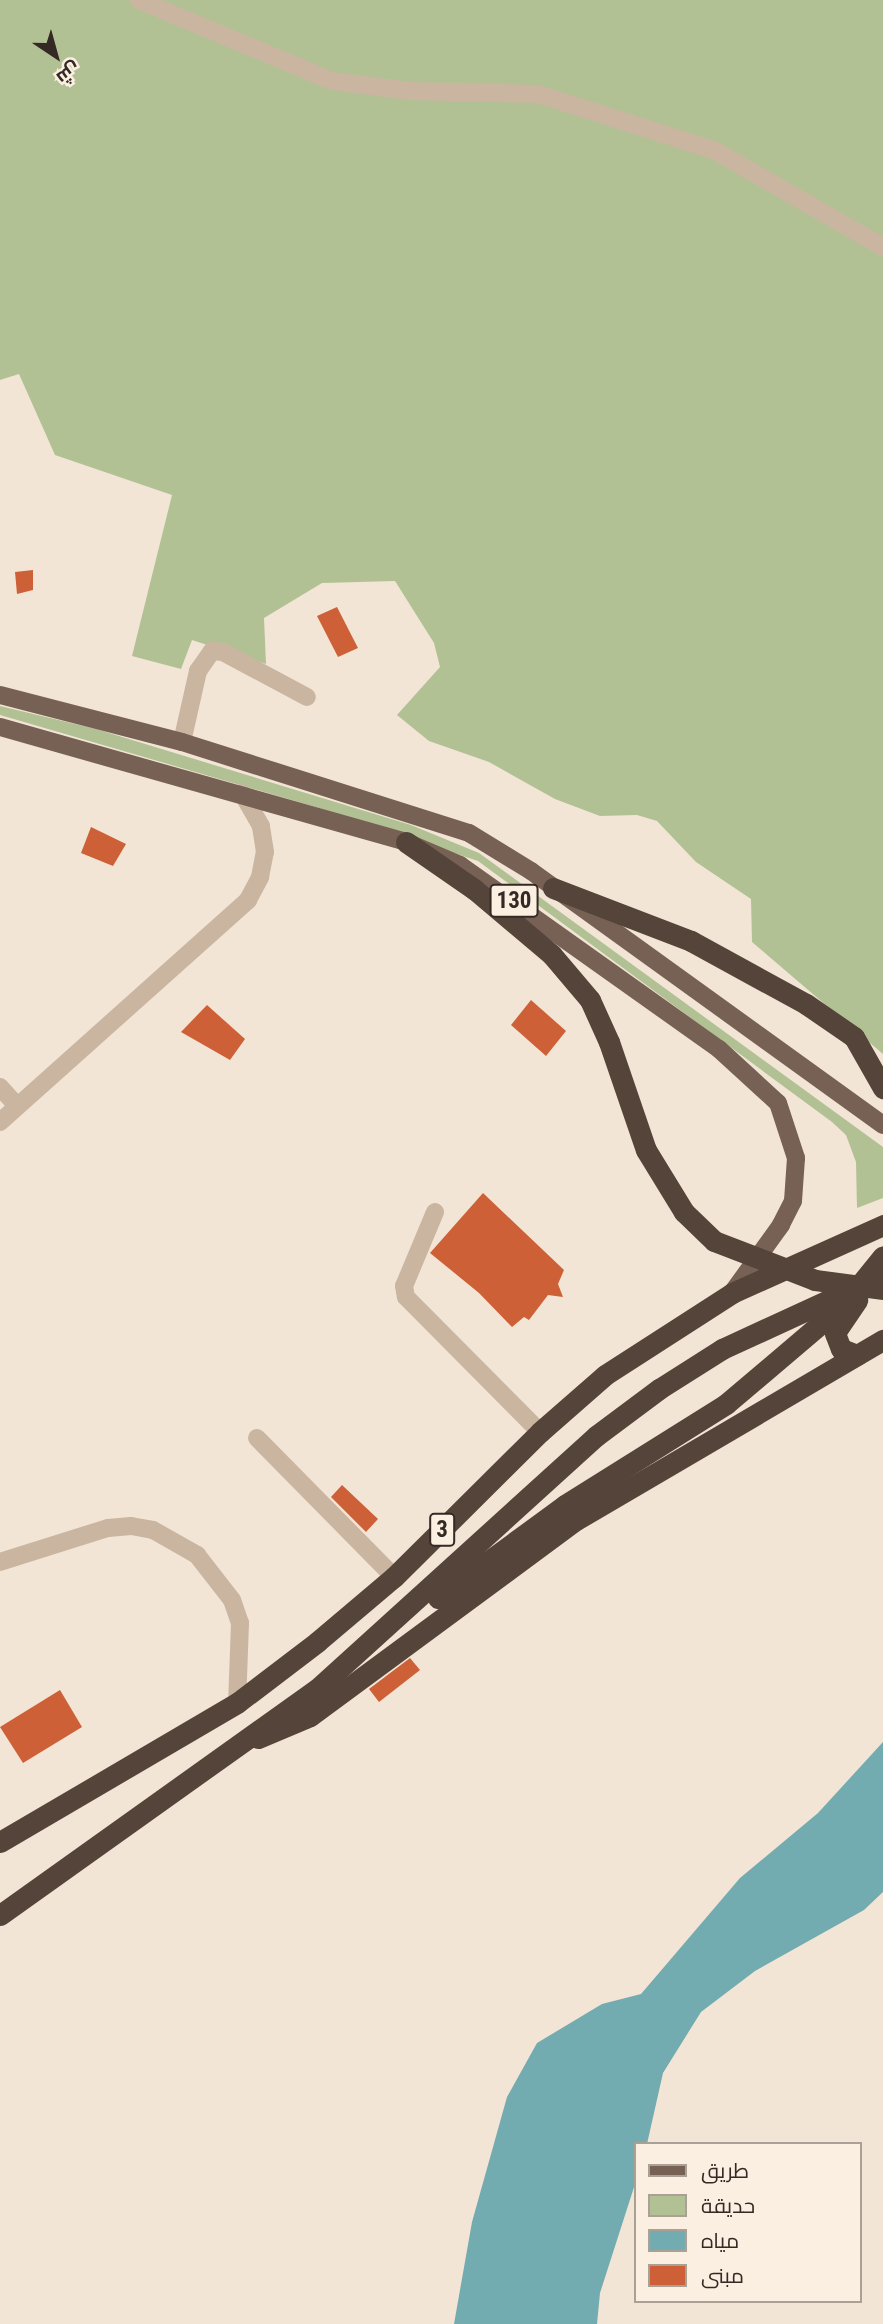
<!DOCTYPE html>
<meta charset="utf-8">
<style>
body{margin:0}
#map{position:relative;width:883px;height:2324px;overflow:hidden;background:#f2e5d5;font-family:"Roboto Condensed",Cairo,sans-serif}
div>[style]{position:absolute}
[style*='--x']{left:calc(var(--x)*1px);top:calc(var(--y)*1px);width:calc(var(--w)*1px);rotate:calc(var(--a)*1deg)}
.green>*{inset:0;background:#b1c194}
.water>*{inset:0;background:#72acb0}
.building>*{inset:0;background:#ce6037}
.minor>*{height:18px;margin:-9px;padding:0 9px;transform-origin:9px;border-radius:9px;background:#cab5a1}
.major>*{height:18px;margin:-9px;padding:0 9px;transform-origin:9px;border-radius:9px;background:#776154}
.highway>*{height:21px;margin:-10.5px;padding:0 10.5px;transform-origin:10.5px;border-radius:10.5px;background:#55443a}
.highway-bridge>*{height:21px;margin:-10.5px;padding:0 10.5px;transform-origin:10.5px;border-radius:10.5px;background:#55443a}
span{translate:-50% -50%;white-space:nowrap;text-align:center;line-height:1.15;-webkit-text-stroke:6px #faefe1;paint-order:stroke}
.shield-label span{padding:2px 5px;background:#faefe1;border:2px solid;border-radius:5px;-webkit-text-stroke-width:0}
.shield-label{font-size:23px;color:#342924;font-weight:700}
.legend{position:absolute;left:634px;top:2142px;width:228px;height:161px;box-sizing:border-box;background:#faefe1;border:2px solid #aba095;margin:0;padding:9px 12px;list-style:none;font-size:21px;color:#342924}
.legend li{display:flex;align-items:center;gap:14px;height:35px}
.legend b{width:35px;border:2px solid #aba095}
.north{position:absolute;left:21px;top:21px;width:70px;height:70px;-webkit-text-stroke:5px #faefe1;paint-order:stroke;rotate:144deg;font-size:19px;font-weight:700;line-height:28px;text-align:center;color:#342924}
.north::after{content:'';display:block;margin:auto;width:24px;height:32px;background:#342924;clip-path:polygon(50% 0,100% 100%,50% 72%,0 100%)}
</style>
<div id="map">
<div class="green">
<i style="clip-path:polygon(0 0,883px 0,883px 1054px,752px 942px,751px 899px,696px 862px,657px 821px,637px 815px,600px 816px,555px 799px,489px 762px,429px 741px,397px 715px,440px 667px,434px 643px,395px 581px,322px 583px,264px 618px,266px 664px,192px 640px,181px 669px,132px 656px,172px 495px,55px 455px,19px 374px,0 380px)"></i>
<i style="clip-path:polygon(0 706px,96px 729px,411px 825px,479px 853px,883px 1147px,883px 1198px,857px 1208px,856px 1162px,846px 1135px,832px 1122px,478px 861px,319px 808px,0 715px)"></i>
</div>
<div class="water">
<i style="clip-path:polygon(883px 1742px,883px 1892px,864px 1910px,755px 1971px,701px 2012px,663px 2073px,647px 2144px,636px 2144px,636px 2181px,600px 2293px,597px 2324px,454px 2324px,472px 2222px,507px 2097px,537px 2043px,602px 2004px,641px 1994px,740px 1878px,818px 1813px)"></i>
</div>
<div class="building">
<i style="clip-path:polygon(33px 570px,33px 590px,17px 594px,15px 572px)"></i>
<i style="clip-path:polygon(337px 607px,358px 648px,338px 657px,317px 616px)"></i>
<i style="clip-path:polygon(91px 827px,126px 844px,113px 866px,81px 853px)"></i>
<i style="clip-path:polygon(531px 1000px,566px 1031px,546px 1056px,511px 1025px)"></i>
<i style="clip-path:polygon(207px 1005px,245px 1039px,230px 1060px,181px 1032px)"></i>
<i style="clip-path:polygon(483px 1193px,564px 1270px,558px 1284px,563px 1297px,548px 1295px,529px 1320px,524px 1317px,512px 1327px,479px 1293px,430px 1253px)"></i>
<i style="clip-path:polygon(342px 1485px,378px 1519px,366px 1532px,331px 1497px)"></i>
<i style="clip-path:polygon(410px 1658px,420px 1670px,379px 1702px,369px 1689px)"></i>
<i style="clip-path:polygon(60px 1690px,82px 1727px,23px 1763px,0 1727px)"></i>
</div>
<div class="minor">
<i style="--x:139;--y:0;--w:209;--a:22.8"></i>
<i style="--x:332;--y:81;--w:78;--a:7.4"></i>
<i style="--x:409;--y:91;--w:129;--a:1.3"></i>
<i style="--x:538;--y:94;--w:185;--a:17.7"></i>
<i style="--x:714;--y:150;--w:195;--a:29.9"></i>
<i style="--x:182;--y:742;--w:73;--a:-77.3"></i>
<i style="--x:198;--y:671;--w:24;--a:-55"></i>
<i style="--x:212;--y:651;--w:11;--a:5"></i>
<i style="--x:223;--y:652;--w:95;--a:28.2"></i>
<i style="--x:0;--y:1087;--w:25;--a:48"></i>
<i style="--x:0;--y:1122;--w:333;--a:-41.8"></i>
<i style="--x:248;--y:900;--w:26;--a:-62"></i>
<i style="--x:260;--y:877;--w:25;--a:-79"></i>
<i style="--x:265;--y:852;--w:26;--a:-99"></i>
<i style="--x:261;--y:826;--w:38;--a:-120"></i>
<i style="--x:435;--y:1212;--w:80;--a:112.7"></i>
<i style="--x:404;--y:1286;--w:11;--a:80"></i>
<i style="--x:406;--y:1297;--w:190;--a:45.2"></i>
<i style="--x:257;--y:1438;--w:195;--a:45.4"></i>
<i style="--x:0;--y:1562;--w:113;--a:-17.5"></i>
<i style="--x:108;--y:1528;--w:23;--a:-5"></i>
<i style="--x:131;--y:1526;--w:22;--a:10"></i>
<i style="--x:153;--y:1530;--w:51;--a:29.6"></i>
<i style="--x:197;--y:1555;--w:57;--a:52.1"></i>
<i style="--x:232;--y:1600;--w:24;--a:71"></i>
<i style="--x:240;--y:1623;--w:80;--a:92.1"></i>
</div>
<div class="major">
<i style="--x:0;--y:695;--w:188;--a:14.5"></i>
<i style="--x:182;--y:742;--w:301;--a:17.6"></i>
<i style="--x:469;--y:833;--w:73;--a:31.5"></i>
<i style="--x:531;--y:871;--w:434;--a:35.8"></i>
<i style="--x:0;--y:727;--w:422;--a:15.8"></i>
<i style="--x:406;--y:842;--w:59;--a:23.1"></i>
<i style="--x:460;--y:865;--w:318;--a:35.4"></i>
<i style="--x:719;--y:1049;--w:80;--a:42.5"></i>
<i style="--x:778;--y:1103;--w:58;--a:71.9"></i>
<i style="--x:796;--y:1158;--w:43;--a:94"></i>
<i style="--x:793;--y:1201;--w:27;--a:117"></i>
<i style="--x:781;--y:1225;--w:84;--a:125.8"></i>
</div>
<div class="highway">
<i style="--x:406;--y:842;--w:83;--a:34.7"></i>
<i style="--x:474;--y:889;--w:102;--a:40.2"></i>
<i style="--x:552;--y:955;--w:59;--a:49.8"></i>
<i style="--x:590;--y:1000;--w:46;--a:65.7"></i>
<i style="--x:553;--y:888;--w:148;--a:21"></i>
<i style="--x:691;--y:941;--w:131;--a:28.7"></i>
<i style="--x:806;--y:1004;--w:58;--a:34.5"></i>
<i style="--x:854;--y:1037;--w:59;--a:60.4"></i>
<i style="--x:857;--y:1355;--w:17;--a:-159"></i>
<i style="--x:841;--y:1349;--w:17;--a:-111"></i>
<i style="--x:835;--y:1333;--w:40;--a:-56"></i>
<i style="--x:438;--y:1598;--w:157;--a:-36.2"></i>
<i style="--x:258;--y:1738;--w:56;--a:-22.9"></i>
<i style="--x:310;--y:1716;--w:330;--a:-36.4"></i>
<i style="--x:576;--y:1520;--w:356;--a:-30.4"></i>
<i style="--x:0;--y:1842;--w:275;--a:-30.4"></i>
<i style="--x:237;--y:1703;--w:101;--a:-37.3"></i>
<i style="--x:317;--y:1642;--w:101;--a:-40.2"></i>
<i style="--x:394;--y:1577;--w:206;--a:-44.8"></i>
<i style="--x:540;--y:1432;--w:86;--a:-41.2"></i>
<i style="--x:605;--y:1375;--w:151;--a:-32.8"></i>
<i style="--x:732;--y:1293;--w:166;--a:-24.2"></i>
<i style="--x:0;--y:1915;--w:389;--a:-35.5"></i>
<i style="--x:317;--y:1689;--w:377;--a:-42.2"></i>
<i style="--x:596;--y:1436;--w:79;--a:-36.7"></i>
<i style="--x:659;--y:1389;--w:75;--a:-32.4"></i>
<i style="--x:722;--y:1349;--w:177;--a:-24.7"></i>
</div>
<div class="highway-bridge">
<i style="--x:609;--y:1042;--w:114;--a:71.1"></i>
<i style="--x:646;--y:1150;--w:73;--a:58.5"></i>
<i style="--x:684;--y:1212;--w:42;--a:44"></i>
<i style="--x:714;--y:1241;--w:108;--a:21.1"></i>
<i style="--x:815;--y:1280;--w:69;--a:7.5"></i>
<i style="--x:565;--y:1505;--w:190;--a:-32.1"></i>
<i style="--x:726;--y:1404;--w:156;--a:-40.3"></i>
<i style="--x:845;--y:1303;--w:60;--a:-51"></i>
</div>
<div class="shield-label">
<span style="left:514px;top:901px">130</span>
<span style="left:442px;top:1530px">3</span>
</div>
<ul class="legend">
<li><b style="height:9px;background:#776154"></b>طريق</li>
<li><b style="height:19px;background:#b1c194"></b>حديقة</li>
<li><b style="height:19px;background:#72acb0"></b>مياه</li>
<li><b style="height:19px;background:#ce6037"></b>مبنى</li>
</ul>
<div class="north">ش</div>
</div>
